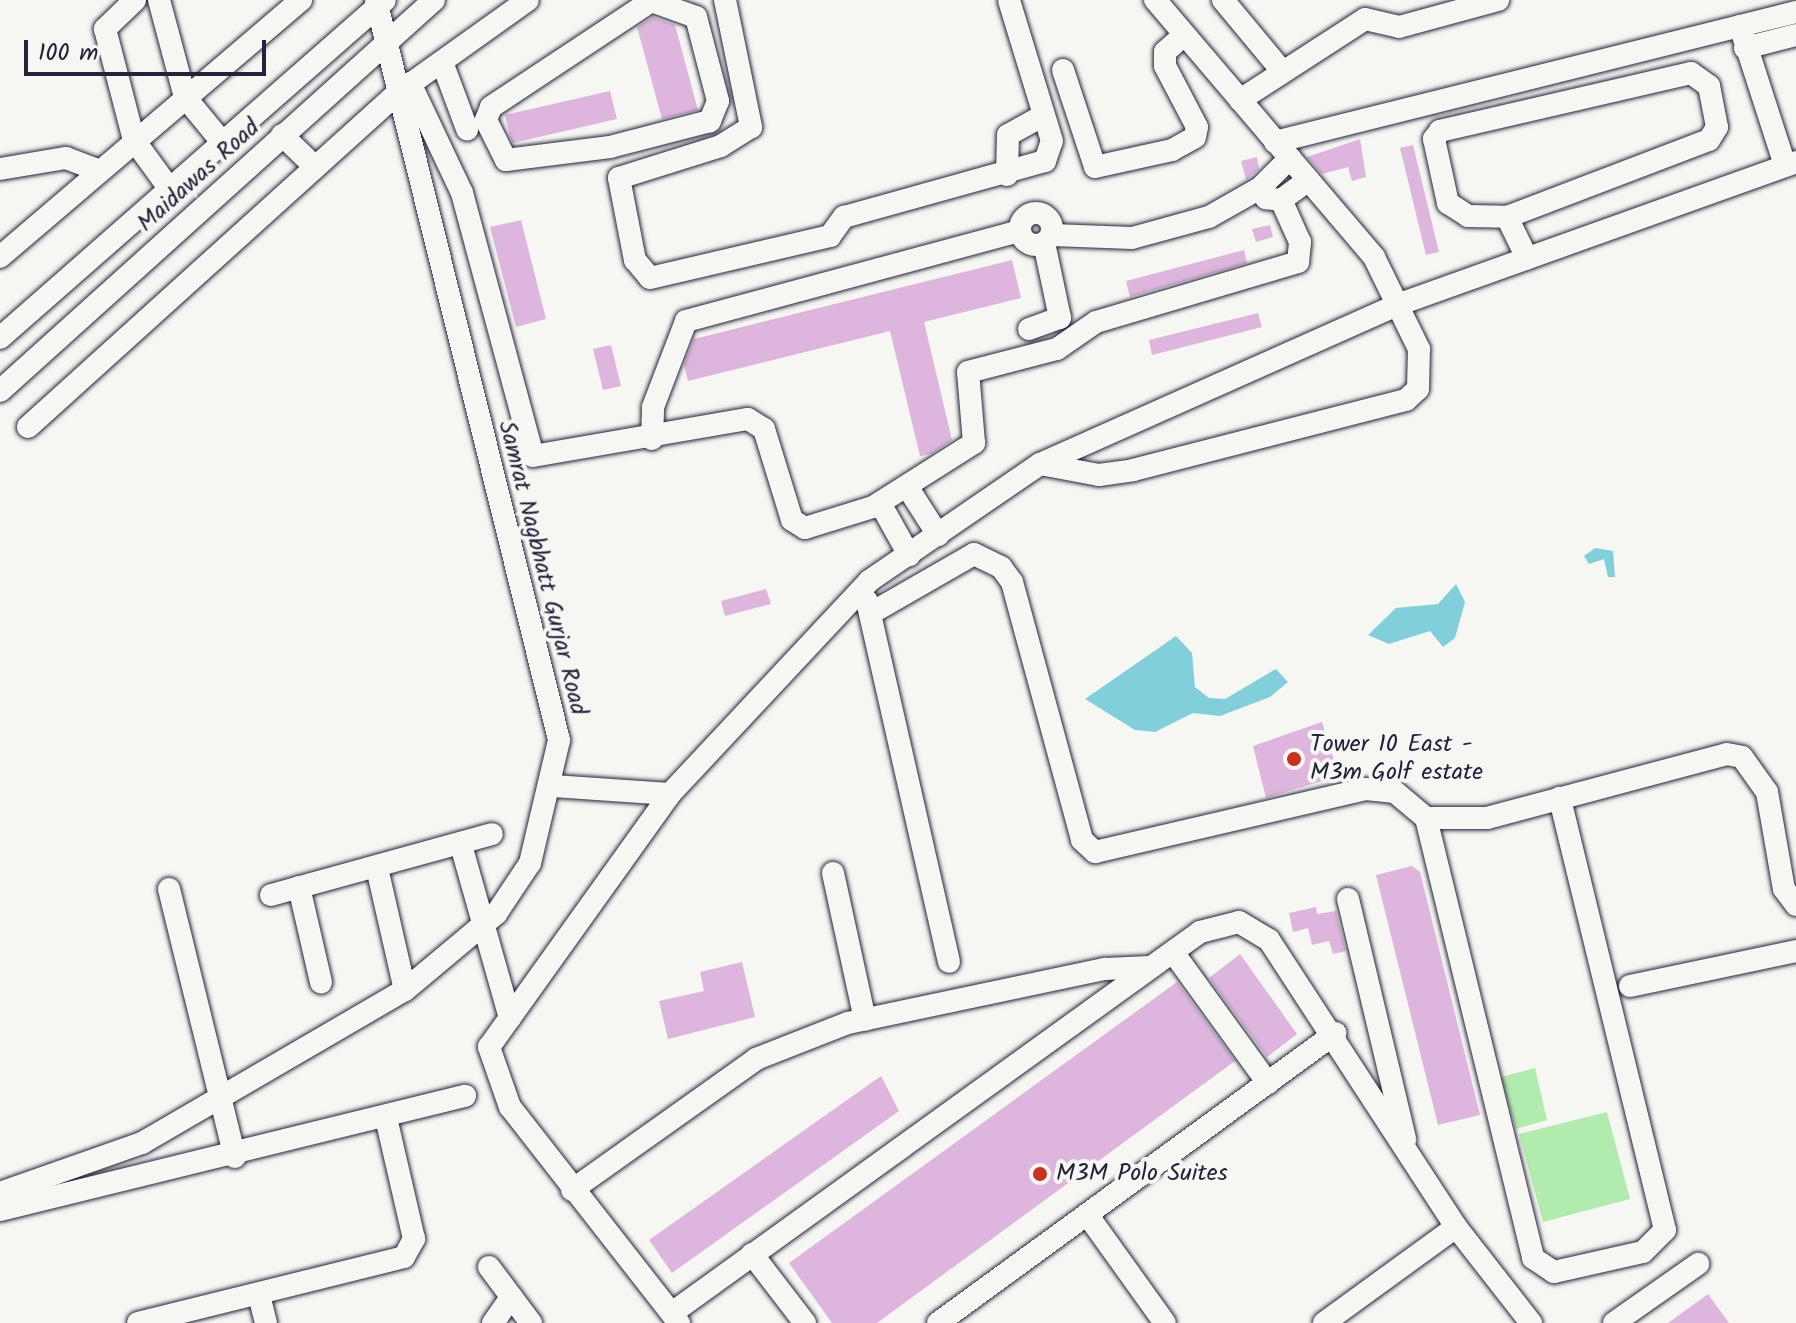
<!DOCTYPE html>
<style>
body{margin:0}
#map{position:relative;width:1796px;height:1323px;overflow:hidden;background:#f6f6f2;font-family:Kalam,sans-serif}
div>[style]{position:absolute}
[style*='--x']{left:calc(var(--x)*1px);top:calc(var(--y)*1px);width:calc(var(--w)*1px);rotate:calc(var(--a)*1deg)}
.green>*{inset:0;background:#b2ebae}
.water>*{inset:0;background:#80cfdb}
.building>*{inset:0;background:#deb6dd}
.roads{filter:drop-shadow(0 0 2px #22223b) drop-shadow(0 0 2px #22223b)}
.minor>*{height:22px;margin:-11px;padding:0 11px;transform-origin:11px;border-radius:11px;background:#f6f6f2}
.minor>.ring{margin:-11px;padding:0;box-sizing:content-box;background:none;border:22px solid #f6f6f2;border-radius:50%}
.dots>*{width:22px;height:22px;translate:-50% -50%;box-sizing:border-box;border:4px solid #f6f6f2;border-radius:50%}
span{translate:-50% -50%;white-space:nowrap;text-align:center;line-height:1.15;-webkit-text-stroke:8px #f6f6f2;paint-order:stroke}
.street-label{font-size:24px;color:#22223b}
.poi-label{font-size:24px;color:#22223b}
.left{translate:0 -50%;text-align:left}
.scale{position:absolute;left:24px;top:40px;width:242px;height:36px;box-sizing:border-box;border:4px solid #22223b;border-top:0;padding-left:10px;font-size:24px;line-height:28px;white-space:nowrap;color:#22223b;-webkit-text-stroke:6px #f6f6f2;paint-order:stroke}
</style>
<div id="map">
<div class="green">
<i style="clip-path:polygon(1535px 1068px,1547px 1120px,1516px 1129px,1501px 1077px)"></i>
<i style="clip-path:polygon(1607px 1112px,1630px 1199px,1543px 1222px,1519px 1134px)"></i>
</div>
<div class="water">
<i style="clip-path:polygon(1595px 548px,1613px 551px,1615px 577px,1608px 577px,1604px 559px,1589px 564px,1584px 556px)"></i>
<i style="clip-path:polygon(1456px 584px,1465px 602px,1455px 638px,1443px 647px,1430px 631px,1389px 644px,1368px 635px,1396px 608px,1438px 604px)"></i>
<i style="clip-path:polygon(1176px 636px,1192px 653px,1195px 687px,1209px 698px,1225px 699px,1276px 669px,1288px 682px,1270px 697px,1220px 716px,1193px 713px,1155px 732px,1135px 730px,1085px 699px)"></i>
</div>
<div class="building">
<i style="clip-path:polygon(653px 17px,675px 25px,698px 110px,662px 119px,637px 27px)"></i>
<i style="clip-path:polygon(610px 91px,617px 119px,513px 143px,510px 137px,505px 115px)"></i>
<i style="clip-path:polygon(1360px 139px,1366px 177px,1352px 181px,1348px 167px,1322px 174px,1307px 157px)"></i>
<i style="clip-path:polygon(1413px 145px,1439px 252px,1426px 255px,1400px 148px)"></i>
<i style="clip-path:polygon(1257px 157px,1259px 169px,1246px 180px,1241px 161px)"></i>
<i style="clip-path:polygon(521px 220px,546px 319px,516px 327px,490px 227px)"></i>
<i style="clip-path:polygon(1270px 225px,1273px 237px,1256px 242px,1252px 229px)"></i>
<i style="clip-path:polygon(1244px 250px,1247px 263px,1130px 297px,1126px 281px)"></i>
<i style="clip-path:polygon(1012px 260px,1021px 298px,924px 322px,952px 440px,931px 454px,920px 456px,890px 331px,688px 381px,684px 365px,694px 339px)"></i>
<i style="clip-path:polygon(1258px 313px,1262px 327px,1152px 355px,1149px 340px)"></i>
<i style="clip-path:polygon(611px 345px,621px 386px,603px 390px,593px 349px)"></i>
<i style="clip-path:polygon(766px 589px,771px 604px,725px 616px,721px 601px)"></i>
<i style="clip-path:polygon(1322px 722px,1339px 776px,1266px 798px,1253px 746px)"></i>
<i style="clip-path:polygon(1412px 866px,1420px 872px,1480px 1115px,1438px 1125px,1376px 875px)"></i>
<i style="clip-path:polygon(1316px 907px,1317px 914px,1336px 911px,1346px 951px,1333px 954px,1329px 941px,1312px 945px,1308px 928px,1293px 932px,1289px 913px)"></i>
<i style="clip-path:polygon(1240px 954px,1297px 1034px,1267px 1057px,1209px 978px)"></i>
<i style="clip-path:polygon(742px 962px,755px 1017px,668px 1039px,659px 1001px,704px 991px,700px 972px)"></i>
<i style="clip-path:polygon(1177px 982px,1235px 1061px,877px 1323px,832px 1323px,789px 1263px)"></i>
<i style="clip-path:polygon(881px 1076px,899px 1111px,672px 1273px,649px 1240px)"></i>
<i style="clip-path:polygon(1708px 1294px,1729px 1323px,1668px 1323px)"></i>
</div>
<div class="roads">
<div class="minor">
<i style="--x:135;--y:0;--w:42;--a:136"></i>
<i style="--x:105;--y:29;--w:115;--a:75.4"></i>
<i style="--x:134;--y:140;--w:59;--a:53.9"></i>
<i style="--x:159;--y:0;--w:100;--a:75"></i>
<i style="--x:185;--y:97;--w:58;--a:50.6"></i>
<i style="--x:725;--y:0;--w:130;--a:78.4"></i>
<i style="--x:751;--y:127;--w:36;--a:148"></i>
<i style="--x:721;--y:146;--w:107;--a:162.6"></i>
<i style="--x:619;--y:178;--w:84;--a:79"></i>
<i style="--x:635;--y:260;--w:23;--a:50"></i>
<i style="--x:650;--y:278;--w:185;--a:-13.1"></i>
<i style="--x:830;--y:236;--w:24;--a:-54"></i>
<i style="--x:844;--y:217;--w:209;--a:-15.6"></i>
<i style="--x:1045;--y:161;--w:21;--a:-71"></i>
<i style="--x:1052;--y:141;--w:147;--a:-107"></i>
<i style="--x:1223;--y:0;--w:92;--a:50.3"></i>
<i style="--x:651;--y:1;--w:48;--a:19.6"></i>
<i style="--x:696;--y:17;--w:87;--a:75.3"></i>
<i style="--x:718;--y:101;--w:22;--a:112"></i>
<i style="--x:710;--y:121;--w:103;--a:165.4"></i>
<i style="--x:610;--y:147;--w:105;--a:172.9"></i>
<i style="--x:506;--y:160;--w:45;--a:-116.6"></i>
<i style="--x:486;--y:120;--w:14;--a:-69"></i>
<i style="--x:491;--y:107;--w:192;--a:-33.5"></i>
<i style="--x:1365;--y:19;--w:35;--a:13"></i>
<i style="--x:1399;--y:27;--w:103;--a:-15.3"></i>
<i style="--x:1740;--y:26;--w:146;--a:72.1"></i>
<i style="--x:1745;--y:48;--w:53;--a:-14.3"></i>
<i style="--x:442;--y:62;--w:72;--a:69.5"></i>
<i style="--x:1063;--y:70;--w:102;--a:71.7"></i>
<i style="--x:1095;--y:167;--w:79;--a:-12.4"></i>
<i style="--x:1172;--y:150;--w:26;--a:-29"></i>
<i style="--x:1195;--y:137;--w:10;--a:-79"></i>
<i style="--x:1197;--y:127;--w:69;--a:-117.7"></i>
<i style="--x:1165;--y:66;--w:14;--a:-90"></i>
<i style="--x:1165;--y:52;--w:24;--a:-42"></i>
<i style="--x:410;--y:83;--w:122;--a:64.7"></i>
<i style="--x:462;--y:193;--w:272;--a:74.9"></i>
<i style="--x:533;--y:456;--w:218;--a:-9.8"></i>
<i style="--x:748;--y:419;--w:19;--a:32"></i>
<i style="--x:764;--y:429;--w:95;--a:72.9"></i>
<i style="--x:792;--y:520;--w:15;--a:32"></i>
<i style="--x:805;--y:528;--w:71;--a:-17.2"></i>
<i style="--x:873;--y:507;--w:120;--a:-32.4"></i>
<i style="--x:974;--y:443;--w:71;--a:-94.8"></i>
<i style="--x:968;--y:372;--w:92;--a:-14.5"></i>
<i style="--x:1057;--y:349;--w:47;--a:-34.7"></i>
<i style="--x:1096;--y:322;--w:211;--a:-16.5"></i>
<i style="--x:1298;--y:262;--w:20;--a:-84"></i>
<i style="--x:1300;--y:242;--w:46;--a:-114.3"></i>
<i style="--x:1240;--y:100;--w:149;--a:-32.9"></i>
<i style="--x:282;--y:135;--w:46;--a:44.1"></i>
<i style="--x:1275;--y:142;--w:537;--a:-14.01"></i>
<i style="--x:1290;--y:158;--w:42;--a:135"></i>
<i style="--x:1260;--y:188;--w:12;--a:59"></i>
<i style="--x:1266;--y:198;--w:15;--a:8"></i>
<i style="--x:1281;--y:200;--w:34;--a:-36"></i>
<i style="--x:0;--y:169;--w:67;--a:-9.5"></i>
<i style="--x:66;--y:158;--w:33;--a:21"></i>
<i style="--x:1007;--y:175;--w:40;--a:-88.6"></i>
<i style="--x:1008;--y:135;--w:41;--a:-29.1"></i>
<i class="ring" style="left:1020px;top:213px;width:10px;height:10px"></i>
<i style="--x:1507;--y:217;--w:216;--a:-20.9"></i>
<i style="--x:1709;--y:140;--w:15;--a:-58"></i>
<i style="--x:1717;--y:127;--w:42;--a:-101"></i>
<i style="--x:1709;--y:86;--w:22;--a:-144"></i>
<i style="--x:1691;--y:73;--w:258;--a:167"></i>
<i style="--x:1440;--y:131;--w:10;--a:127"></i>
<i style="--x:1434;--y:139;--w:66;--a:77.7"></i>
<i style="--x:1448;--y:203;--w:24;--a:33"></i>
<i style="--x:1468;--y:216;--w:39;--a:1"></i>
<i style="--x:1507;--y:217;--w:46;--a:64"></i>
<i style="--x:1052;--y:235;--w:80;--a:2.1"></i>
<i style="--x:1132;--y:238;--w:80;--a:-15.3"></i>
<i style="--x:1209;--y:217;--w:59;--a:-29.6"></i>
<i style="--x:0;--y:257;--w:396;--a:-40.5"></i>
<i style="--x:1029;--y:329;--w:33;--a:-20"></i>
<i style="--x:1060;--y:318;--w:77;--a:-102"></i>
<i style="--x:0;--y:338;--w:512;--a:-41.28"></i>
<i style="--x:0;--y:391;--w:584;--a:-42.02"></i>
<i style="--x:28;--y:427;--w:500;--a:-42.1"></i>
<i style="--x:399;--y:92;--w:158;--a:-35.5"></i>
<i style="--x:652;--y:439;--w:32;--a:-88"></i>
<i style="--x:653;--y:407;--w:92;--a:-69"></i>
<i style="--x:686;--y:321;--w:346;--a:-15.1"></i>
<i style="--x:1040;--y:464;--w:394;--a:-24"></i>
<i style="--x:1400;--y:304;--w:421;--a:-19.7"></i>
<i style="--x:908;--y:488;--w:56;--a:57.4"></i>
<i style="--x:880;--y:503;--w:60;--a:60.9"></i>
<i style="--x:867;--y:601;--w:370;--a:77.2"></i>
<i style="--x:873;--y:612;--w:116;--a:-29.9"></i>
<i style="--x:974;--y:554;--w:30;--a:26"></i>
<i style="--x:1001;--y:567;--w:19;--a:54"></i>
<i style="--x:1012;--y:582;--w:267;--a:74.8"></i>
<i style="--x:1082;--y:840;--w:18;--a:43"></i>
<i style="--x:1095;--y:852;--w:278;--a:-13.1"></i>
<i style="--x:1366;--y:789;--w:29;--a:6"></i>
<i style="--x:1395;--y:792;--w:40;--a:40"></i>
<i style="--x:1426;--y:818;--w:61;--a:0"></i>
<i style="--x:1487;--y:818;--w:248;--a:-14.9"></i>
<i style="--x:1727;--y:754;--w:15;--a:11"></i>
<i style="--x:1742;--y:757;--w:43;--a:54.5"></i>
<i style="--x:1767;--y:792;--w:98;--a:80.1"></i>
<i style="--x:1784;--y:889;--w:20;--a:53"></i>
<i style="--x:553;--y:786;--w:117;--a:3.9"></i>
<i style="--x:1426;--y:818;--w:453;--a:76.3"></i>
<i style="--x:1533;--y:1258;--w:25;--a:34"></i>
<i style="--x:1554;--y:1272;--w:91;--a:-12.7"></i>
<i style="--x:1643;--y:1252;--w:31;--a:-45"></i>
<i style="--x:1665;--y:1230;--w:445;--a:-103.7"></i>
<i style="--x:461;--y:845;--w:180;--a:74.2"></i>
<i style="--x:377;--y:868;--w:125;--a:77.1"></i>
<i style="--x:833;--y:873;--w:150;--a:77.7"></i>
<i style="--x:299;--y:887;--w:98;--a:77"></i>
<i style="--x:169;--y:889;--w:276;--a:76.2"></i>
<i style="--x:271;--y:895;--w:229;--a:-15.4"></i>
<i style="--x:1348;--y:899;--w:247;--a:76.6"></i>
<i style="--x:1173;--y:952;--w:162;--a:54.1"></i>
<i style="--x:1630;--y:986;--w:170;--a:-11.9"></i>
<i style="--x:572;--y:1190;--w:226;--a:-35.4"></i>
<i style="--x:756;--y:1059;--w:99;--a:-21.4"></i>
<i style="--x:848;--y:1023;--w:263;--a:-11.9"></i>
<i style="--x:1105;--y:969;--w:45;--a:-2.5"></i>
<i style="--x:0;--y:1193;--w:151;--a:-19.4"></i>
<i style="--x:142;--y:1143;--w:304;--a:-30.2"></i>
<i style="--x:405;--y:990;--w:119;--a:-39.9"></i>
<i style="--x:496;--y:914;--w:61;--a:-56.3"></i>
<i style="--x:530;--y:863;--w:126;--a:-76.7"></i>
<i style="--x:559;--y:740;--w:762;--a:-103.89"></i>
<i style="--x:0;--y:1210;--w:479;--a:-13.8"></i>
<i style="--x:1089;--y:1217;--w:130;--a:54.4"></i>
<i style="--x:752;--y:1254;--w:87;--a:52.5"></i>
<i style="--x:489;--y:1267;--w:70;--a:53.1"></i>
<i style="--x:259;--y:1295;--w:29;--a:76"></i>
<i style="--x:672;--y:1313;--w:651;--a:-35.81"></i>
<i style="--x:1200;--y:932;--w:40;--a:-14.4"></i>
<i style="--x:1239;--y:922;--w:35;--a:31"></i>
<i style="--x:1269;--y:940;--w:343;--a:56.9"></i>
<i style="--x:1456;--y:1227;--w:122;--a:52"></i>
<i style="--x:138;--y:1323;--w:274;--a:-13.9"></i>
<i style="--x:404;--y:1257;--w:21;--a:-61"></i>
<i style="--x:414;--y:1239;--w:124;--a:-103"></i>
<i style="--x:493;--y:1323;--w:32;--a:-55"></i>
<i style="--x:679;--y:1323;--w:274;--a:-128"></i>
<i style="--x:510;--y:1107;--w:64;--a:-109.3"></i>
<i style="--x:489;--y:1047;--w:311;--a:-54.4"></i>
<i style="--x:670;--y:794;--w:291;--a:-46.9"></i>
<i style="--x:869;--y:581;--w:207;--a:-34.4"></i>
<i style="--x:1040;--y:464;--w:60;--a:10.6"></i>
<i style="--x:1099;--y:475;--w:34;--a:-8"></i>
<i style="--x:1133;--y:470;--w:282;--a:-14.4"></i>
<i style="--x:1406;--y:400;--w:16;--a:-43"></i>
<i style="--x:1418;--y:389;--w:40;--a:-88.6"></i>
<i style="--x:1419;--y:349;--w:102;--a:-116.1"></i>
<i style="--x:1374;--y:257;--w:338;--a:-130.4"></i>
<i style="--x:938;--y:1323;--w:492;--a:-36.1"></i>
<i style="--x:1324;--y:1323;--w:163;--a:-36"></i>
<i style="--x:1614;--y:1323;--w:103;--a:-35.1"></i>
</div>
</div>
<div class="dots">
<i style="left:1294px;top:759px;background:#c8321e"></i>
<i style="left:1040px;top:1174px;background:#c8321e"></i>
</div>
<div class="street-label">
<span style="left:199px;top:176px;rotate:-42deg">Maidawas Road</span>
<span style="left:542px;top:568px;rotate:76deg">Samrat Nagbhatt Gurjar Road</span>
</div>
<div class="poi-label">
<span class="left" style="left:1310px;top:759px">Tower 10 East -<br>M3m Golf estate</span>
<span class="left" style="left:1056px;top:1174px">M3M Polo Suites</span>
</div>
<div class="scale">100 m</div>
</div>
